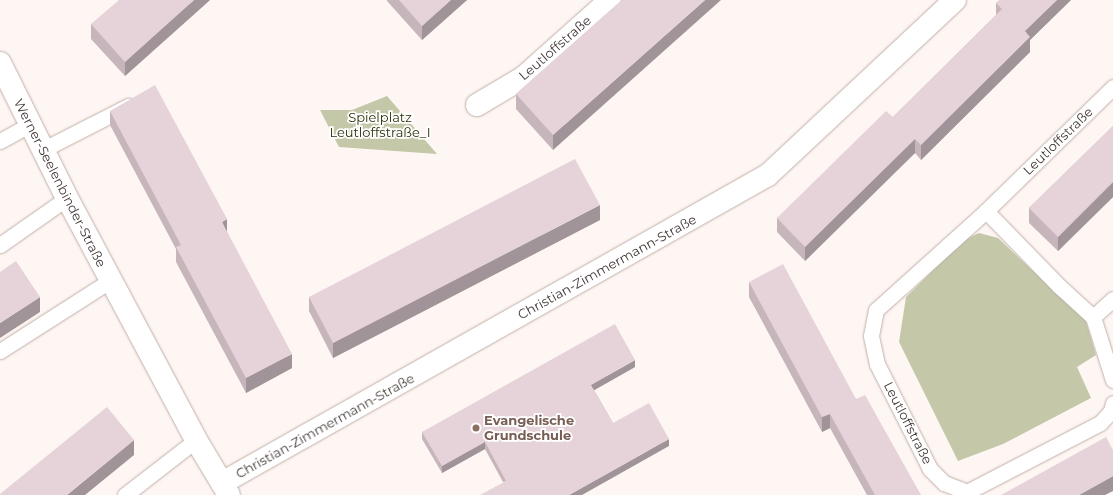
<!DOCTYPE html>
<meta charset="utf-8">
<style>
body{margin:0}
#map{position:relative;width:1113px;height:495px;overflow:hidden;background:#fef6f3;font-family:Montserrat,sans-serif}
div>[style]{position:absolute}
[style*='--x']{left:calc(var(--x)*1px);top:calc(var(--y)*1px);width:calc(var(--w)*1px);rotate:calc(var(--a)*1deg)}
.green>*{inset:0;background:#c4c8a9}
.roads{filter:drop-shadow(0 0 1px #c1afa8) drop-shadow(0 0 1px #c1afa8)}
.lane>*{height:15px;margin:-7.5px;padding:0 7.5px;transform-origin:7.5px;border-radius:7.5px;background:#fff}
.street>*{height:22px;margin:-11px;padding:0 11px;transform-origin:11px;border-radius:11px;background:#fff}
.wall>*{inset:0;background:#c6b5bb}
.shaded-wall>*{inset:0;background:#a19499}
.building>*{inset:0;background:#e6d3da}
.dots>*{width:11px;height:11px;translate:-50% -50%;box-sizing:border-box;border:2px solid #fff;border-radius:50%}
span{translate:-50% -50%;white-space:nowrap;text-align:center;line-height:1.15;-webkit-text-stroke:3.5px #fff;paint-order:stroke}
.street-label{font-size:13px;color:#403835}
.park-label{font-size:13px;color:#2d3009}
.education-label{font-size:13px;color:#785e54;font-weight:700}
.left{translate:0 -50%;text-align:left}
</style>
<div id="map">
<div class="green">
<i style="clip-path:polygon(387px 96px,437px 154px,339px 147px,320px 110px,352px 110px)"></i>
<i style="clip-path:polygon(979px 233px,998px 238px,1086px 321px,1096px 355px,1077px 367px,1091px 398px,1003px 444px,958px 461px,899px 342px,906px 297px,964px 240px)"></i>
</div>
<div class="roads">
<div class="lane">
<i style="--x:1113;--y:87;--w:177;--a:135.7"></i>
<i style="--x:986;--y:211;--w:148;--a:138"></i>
<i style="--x:876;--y:310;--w:26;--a:101"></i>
<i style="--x:871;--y:336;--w:29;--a:78"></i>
<i style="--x:877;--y:364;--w:118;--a:63.2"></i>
<i style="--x:930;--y:469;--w:20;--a:45"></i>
<i style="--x:944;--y:483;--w:25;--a:21"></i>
<i style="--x:967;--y:492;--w:150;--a:-27.4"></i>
<i style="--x:1100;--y:423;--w:16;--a:-47"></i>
<i style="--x:1111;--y:411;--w:8;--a:-76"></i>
<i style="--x:0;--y:141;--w:33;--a:-29"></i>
<i style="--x:42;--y:150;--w:97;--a:-27.1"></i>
<i style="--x:986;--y:211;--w:105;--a:45.8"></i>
<i style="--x:1059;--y:286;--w:46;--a:42.4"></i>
<i style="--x:1093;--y:317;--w:66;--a:72.4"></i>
<i style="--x:0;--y:245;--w:82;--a:-35"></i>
<i style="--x:1093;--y:317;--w:27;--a:-42"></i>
<i style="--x:0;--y:351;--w:132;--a:-32.6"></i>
<i style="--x:125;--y:495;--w:90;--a:-37.8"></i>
</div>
<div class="street">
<i style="--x:0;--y:63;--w:151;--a:63.6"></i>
<i style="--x:67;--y:198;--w:274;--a:61.9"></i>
<i style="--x:196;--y:440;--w:64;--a:59"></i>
<i style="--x:477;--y:105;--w:55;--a:-30.8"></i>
<i style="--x:524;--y:77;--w:115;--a:-41.8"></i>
<i style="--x:222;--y:483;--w:627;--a:-29.43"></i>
<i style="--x:768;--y:175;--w:256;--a:-43.1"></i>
</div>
</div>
<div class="wall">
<i style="clip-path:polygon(210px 0,125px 76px,91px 39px,91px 24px)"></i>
<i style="clip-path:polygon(387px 0,467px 0,422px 40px,387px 1px)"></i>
<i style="clip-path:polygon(622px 0,553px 150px,516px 109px,516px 94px)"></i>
<i style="clip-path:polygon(1000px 0,1071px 0,1030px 40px,1030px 52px,921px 160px,915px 153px,805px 261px,777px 232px,777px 218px,893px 117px,996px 15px,996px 3px)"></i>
<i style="clip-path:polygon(110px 111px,227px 232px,292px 368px,246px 393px,176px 262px,176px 249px,110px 125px)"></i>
<i style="clip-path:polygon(1113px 126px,1113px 197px,1058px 251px,1029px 223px,1029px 208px)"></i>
<i style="clip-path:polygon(600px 220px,333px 358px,309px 311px,309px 297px)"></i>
<i style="clip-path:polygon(749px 282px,856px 399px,921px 495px,867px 495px,830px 428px,822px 432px,749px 297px)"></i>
<i style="clip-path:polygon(635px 367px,594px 390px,613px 423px,669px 446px,503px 482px,485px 449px,442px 473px,422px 439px,422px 432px)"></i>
</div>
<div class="shaded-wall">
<i style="clip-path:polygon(194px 0,210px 0,125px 76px,125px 62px)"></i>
<i style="clip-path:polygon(451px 0,467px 0,422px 40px,422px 26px)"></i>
<i style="clip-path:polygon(705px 0,721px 0,553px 150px,553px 135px)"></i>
<i style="clip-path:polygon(1057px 0,1071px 0,1030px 40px,1030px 52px,921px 160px,921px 145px,1025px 31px)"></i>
<i style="clip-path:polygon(915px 139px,915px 153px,805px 261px,805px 247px)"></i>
<i style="clip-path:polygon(1113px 182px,1113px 197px,1058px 251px,1058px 237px)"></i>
<i style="clip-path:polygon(600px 205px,600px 220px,333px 358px,333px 343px)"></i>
<i style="clip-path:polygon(227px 219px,227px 234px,222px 222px)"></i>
<i style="clip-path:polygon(40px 297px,40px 312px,0 338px,0 323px)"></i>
<i style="clip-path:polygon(292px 354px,292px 368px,246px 393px,246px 378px)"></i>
<i style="clip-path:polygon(635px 360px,635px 367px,591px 392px,591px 385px)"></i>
<i style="clip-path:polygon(830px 414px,830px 428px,822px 432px,822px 417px)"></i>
<i style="clip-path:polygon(669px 439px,669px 446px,582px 495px,569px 495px)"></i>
<i style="clip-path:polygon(134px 440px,134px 455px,85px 495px,67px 495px)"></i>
<i style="clip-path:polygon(485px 442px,485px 449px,442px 473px,442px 466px)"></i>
<i style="clip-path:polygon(1113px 476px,1113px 491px,1105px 495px,1079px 495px)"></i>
</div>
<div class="building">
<i style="clip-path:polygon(119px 0,194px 0,125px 62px,91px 24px)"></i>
<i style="clip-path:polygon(399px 0,451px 0,422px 26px)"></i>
<i style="clip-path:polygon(622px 0,705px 0,553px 135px,516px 94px)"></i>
<i style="clip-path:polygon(1000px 0,1057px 0,1025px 31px,1030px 37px,921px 145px,915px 139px,805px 247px,777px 218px,886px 111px,893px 117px,1002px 9px,996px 3px)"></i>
<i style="clip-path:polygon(155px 85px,227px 219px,222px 222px,292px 354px,246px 378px,176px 247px,181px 245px,110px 111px)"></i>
<i style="clip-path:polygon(1113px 126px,1113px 182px,1058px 237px,1029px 208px)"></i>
<i style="clip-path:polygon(575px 159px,600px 205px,333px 343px,309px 297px)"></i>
<i style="clip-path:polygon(16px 261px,40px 297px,0 323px,0 272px)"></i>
<i style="clip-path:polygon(783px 264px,856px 399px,865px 395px,921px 495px,875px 495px,830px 414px,822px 417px,749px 282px)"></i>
<i style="clip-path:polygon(615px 324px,635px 360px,591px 385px,613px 423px,649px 403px,669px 439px,569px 495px,480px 495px,506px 481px,485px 442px,442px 466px,422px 432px)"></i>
<i style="clip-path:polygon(107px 407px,134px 440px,67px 495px,0 495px,0 494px)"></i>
<i style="clip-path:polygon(1106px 437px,1113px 450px,1113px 476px,1079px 495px,1001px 495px)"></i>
</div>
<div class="dots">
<i style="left:476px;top:428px;background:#8d6e63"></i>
</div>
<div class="street-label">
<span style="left:555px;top:48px;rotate:-41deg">Leutloffstraße</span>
<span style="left:1058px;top:141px;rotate:-44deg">Leutloffstraße</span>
<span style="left:60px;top:183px;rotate:63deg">Werner-Seelenbinder-Straße</span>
<span style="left:607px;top:267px;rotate:-29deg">Christian-Zimmermann-Straße</span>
<span style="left:908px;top:423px;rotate:63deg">Leutloffstraße</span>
<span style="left:325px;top:426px;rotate:-29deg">Christian-Zimmermann-Straße</span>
</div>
<div class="park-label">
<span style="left:380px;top:125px">Spielplatz<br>Leutloffstraße_I</span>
</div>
<div class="education-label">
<span class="left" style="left:484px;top:428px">Evangelische<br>Grundschule</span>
</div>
</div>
